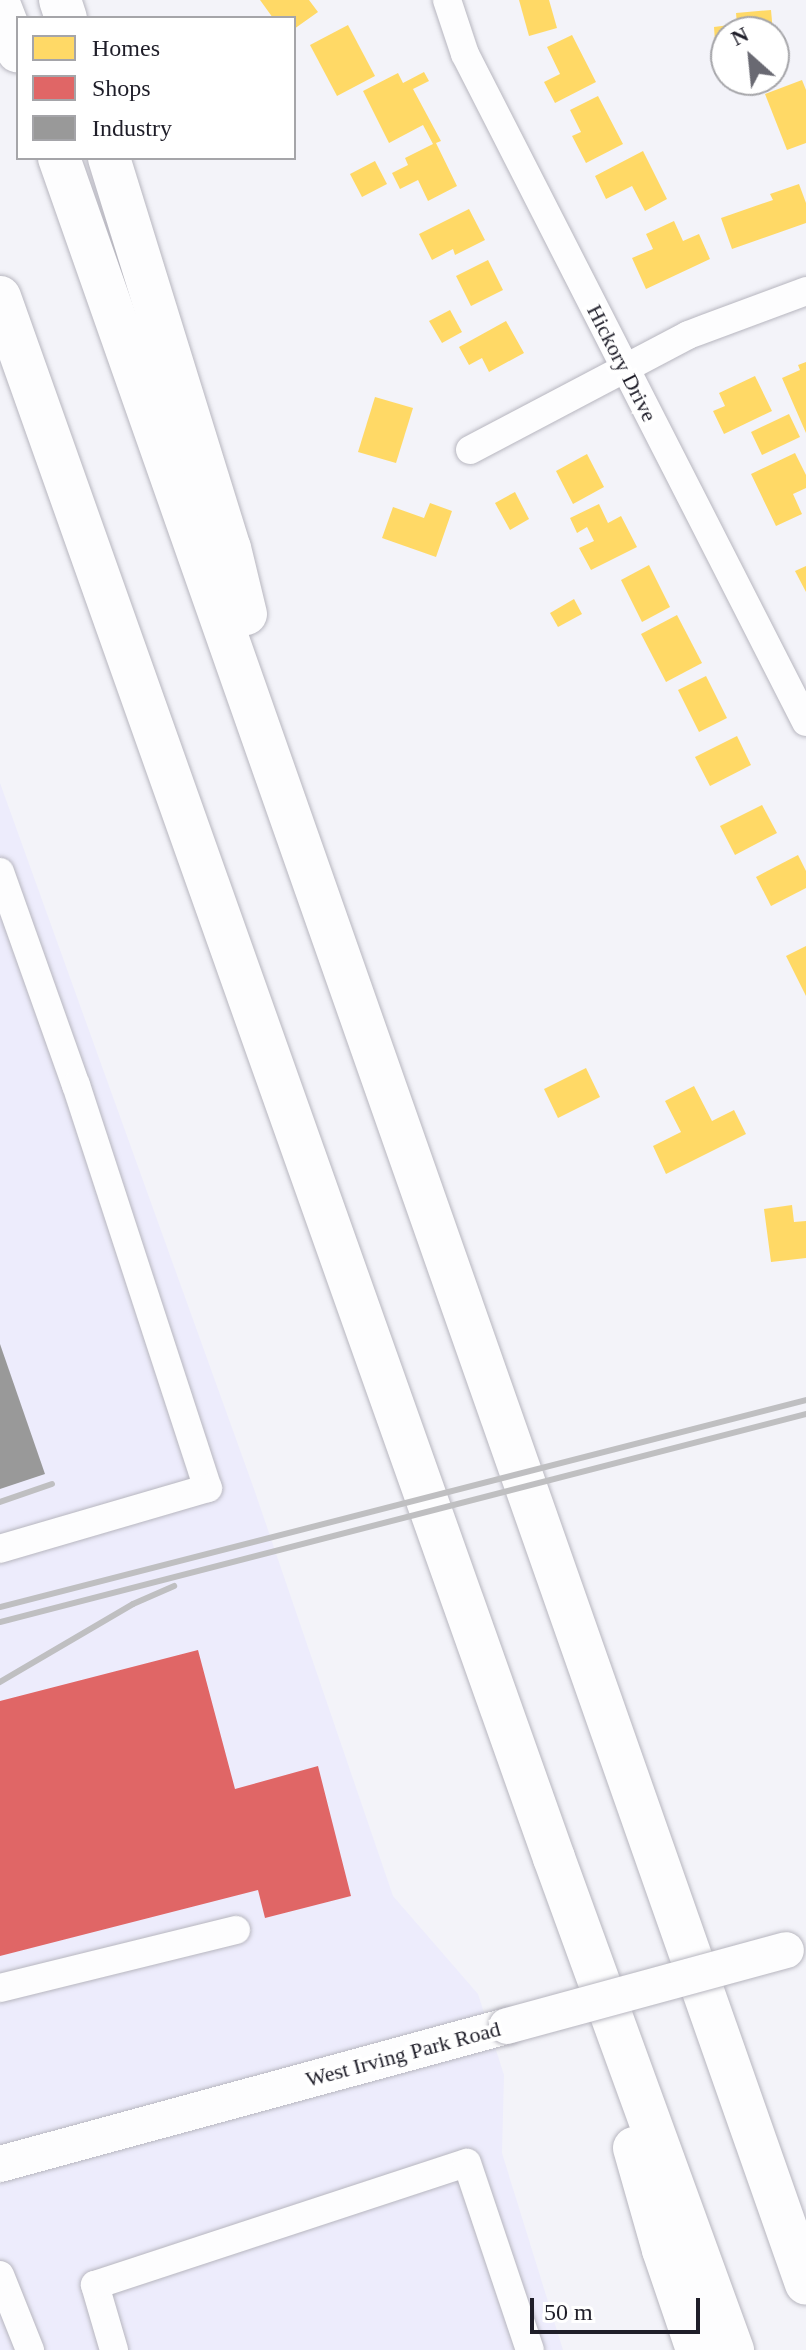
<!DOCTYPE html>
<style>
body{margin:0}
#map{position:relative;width:806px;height:2350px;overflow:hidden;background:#f3f3f9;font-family:Georgia,serif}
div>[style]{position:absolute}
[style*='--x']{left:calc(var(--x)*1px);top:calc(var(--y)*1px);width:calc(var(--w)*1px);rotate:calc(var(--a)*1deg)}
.built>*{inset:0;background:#edecfc}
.homes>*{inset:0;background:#ffd966}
.shops>*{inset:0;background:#e06666}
.industry>*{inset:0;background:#999}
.roads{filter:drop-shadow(0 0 2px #b7b6bf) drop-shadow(0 0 2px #b7b6bf)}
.minor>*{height:28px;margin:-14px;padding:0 14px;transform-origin:14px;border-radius:14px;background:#fdfdfe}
.major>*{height:36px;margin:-18px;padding:0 18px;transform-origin:18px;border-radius:18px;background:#fdfdfe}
.highway>*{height:42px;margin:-21px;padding:0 21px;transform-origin:21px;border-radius:21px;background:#fdfdfe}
.rail>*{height:6px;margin:-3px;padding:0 3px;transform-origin:3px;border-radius:3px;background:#bfbfc1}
.bridges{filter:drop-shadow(0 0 2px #b7b6bf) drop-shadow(0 0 2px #b7b6bf)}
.major-bridge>*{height:36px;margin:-18px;padding:0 18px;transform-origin:18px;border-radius:18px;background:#fdfdfe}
span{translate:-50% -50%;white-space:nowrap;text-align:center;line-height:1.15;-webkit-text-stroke:8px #fff;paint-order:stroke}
.street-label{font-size:22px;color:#1f1e29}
.legend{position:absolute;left:16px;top:16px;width:280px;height:144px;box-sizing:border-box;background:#fff;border:2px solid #a5a5a9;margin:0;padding:10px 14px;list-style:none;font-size:24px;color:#1f1e29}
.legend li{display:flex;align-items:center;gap:16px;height:40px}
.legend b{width:40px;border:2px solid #a5a5a9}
.north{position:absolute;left:710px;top:16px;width:80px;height:80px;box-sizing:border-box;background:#fff;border:2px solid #a5a5a9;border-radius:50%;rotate:333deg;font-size:22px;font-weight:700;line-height:32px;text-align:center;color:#1f1e29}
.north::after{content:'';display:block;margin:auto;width:28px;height:36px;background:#696972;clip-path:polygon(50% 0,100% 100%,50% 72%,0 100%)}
.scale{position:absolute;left:530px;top:2298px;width:170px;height:36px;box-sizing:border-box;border:4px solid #1f1e29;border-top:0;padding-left:10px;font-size:24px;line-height:28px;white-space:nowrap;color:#1f1e29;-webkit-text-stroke:6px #fff;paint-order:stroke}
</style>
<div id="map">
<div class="built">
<i style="clip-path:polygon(0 783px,254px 1489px,393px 1896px,478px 1994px,504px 2075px,502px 2153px,563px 2350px,0 2350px)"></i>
</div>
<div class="homes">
<i style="clip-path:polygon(260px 0,309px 0,318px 12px,294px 29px,294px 18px,273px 18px)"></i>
<i style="clip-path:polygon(519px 0,549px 0,557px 28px,529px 36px)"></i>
<i style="clip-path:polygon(771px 10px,773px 32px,726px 32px,726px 57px,716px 57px,714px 27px,737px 24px,736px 13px)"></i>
<i style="clip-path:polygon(348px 25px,375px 76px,337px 96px,310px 45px)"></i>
<i style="clip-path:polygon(572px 35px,596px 82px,555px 103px,544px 82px,560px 74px,547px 47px)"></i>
<i style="clip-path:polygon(424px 72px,429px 81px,413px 89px,441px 141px,436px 143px,457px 186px,428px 201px,418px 180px,400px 189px,392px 173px,408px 165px,405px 158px,433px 144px,423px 125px,389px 143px,363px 91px,398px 73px,403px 83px)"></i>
<i style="clip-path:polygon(802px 80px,806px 90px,806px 143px,787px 150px,765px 94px)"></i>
<i style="clip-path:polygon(598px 96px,623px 144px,586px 163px,572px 136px,581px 132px,570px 110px)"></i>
<i style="clip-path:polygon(643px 151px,667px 199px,645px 211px,632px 186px,606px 199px,595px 176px)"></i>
<i style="clip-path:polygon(375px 161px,387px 184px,362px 197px,350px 174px)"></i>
<i style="clip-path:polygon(799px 184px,806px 203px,806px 223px,732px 249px,721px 218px,773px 200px,770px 194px)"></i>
<i style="clip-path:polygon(469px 209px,485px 240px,455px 255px,453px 249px,432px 260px,419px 234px)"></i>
<i style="clip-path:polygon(674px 221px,683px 241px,699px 234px,710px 259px,646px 289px,632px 258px,653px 249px,646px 234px)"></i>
<i style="clip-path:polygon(488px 260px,503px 290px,471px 306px,456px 276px)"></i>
<i style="clip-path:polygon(450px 310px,462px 332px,442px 343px,429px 321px)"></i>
<i style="clip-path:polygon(506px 321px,524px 353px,489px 372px,482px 358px,469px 365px,459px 347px)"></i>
<i style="clip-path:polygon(806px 362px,806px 433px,782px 378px,800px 370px,798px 365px)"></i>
<i style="clip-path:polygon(755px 376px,772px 411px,724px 434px,713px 411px,725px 406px,719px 393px)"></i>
<i style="clip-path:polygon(375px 397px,413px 408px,396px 463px,358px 452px)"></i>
<i style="clip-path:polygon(789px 414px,800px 437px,762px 455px,751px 432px)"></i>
<i style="clip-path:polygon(795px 453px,806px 475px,806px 488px,793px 494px,802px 514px,776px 526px,751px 474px)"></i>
<i style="clip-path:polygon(587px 454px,604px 487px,573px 504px,556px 471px)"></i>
<i style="clip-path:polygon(515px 492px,529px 519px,510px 530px,495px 503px)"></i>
<i style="clip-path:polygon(430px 503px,452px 511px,436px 557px,382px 538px,393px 507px,424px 518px)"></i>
<i style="clip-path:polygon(599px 504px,608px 523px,621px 516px,637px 547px,591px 570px,579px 548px,594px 541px,587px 527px,577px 533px,570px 518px)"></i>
<i style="clip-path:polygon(649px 565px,670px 607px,642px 622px,621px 580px)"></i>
<i style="clip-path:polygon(806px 566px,806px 592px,795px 571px)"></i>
<i style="clip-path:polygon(574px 599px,582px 614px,558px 627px,550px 613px)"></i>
<i style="clip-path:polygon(677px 615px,702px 663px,666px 682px,641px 634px)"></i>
<i style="clip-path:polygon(706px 676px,727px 718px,699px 732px,678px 690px)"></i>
<i style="clip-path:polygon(737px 736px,751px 765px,710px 786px,695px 757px)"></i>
<i style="clip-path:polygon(762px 805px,777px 833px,735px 855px,720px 826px)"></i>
<i style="clip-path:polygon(798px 855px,806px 871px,806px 888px,771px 906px,756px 877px)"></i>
<i style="clip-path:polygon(806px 946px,806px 996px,786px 956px)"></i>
<i style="clip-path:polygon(586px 1068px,600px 1097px,558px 1118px,544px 1089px)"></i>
<i style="clip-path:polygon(694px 1086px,712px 1121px,734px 1110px,746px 1134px,666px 1174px,653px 1146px,681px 1132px,665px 1101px)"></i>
<i style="clip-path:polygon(792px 1205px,794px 1222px,806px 1221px,806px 1258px,771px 1262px,764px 1209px)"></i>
</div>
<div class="shops">
<i style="clip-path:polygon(198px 1650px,235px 1789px,318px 1766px,351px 1896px,265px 1918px,258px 1890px,0 1956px,0 1701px)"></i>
</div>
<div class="industry">
<i style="clip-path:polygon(0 1344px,45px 1474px,0 1489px)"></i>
</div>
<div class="roads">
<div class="minor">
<i style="--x:447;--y:0;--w:57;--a:71.6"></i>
<i style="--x:465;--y:54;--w:750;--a:62.96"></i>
<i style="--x:470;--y:450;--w:246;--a:-27.8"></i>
<i style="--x:688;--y:335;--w:126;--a:-20.4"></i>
<i style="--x:0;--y:872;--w:226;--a:70.4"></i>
<i style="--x:76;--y:1085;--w:424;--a:71.9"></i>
<i style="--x:208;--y:1488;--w:217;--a:163.7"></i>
<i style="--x:0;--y:1988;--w:243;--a:-13.8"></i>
<i style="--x:0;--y:2275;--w:81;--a:68.2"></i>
<i style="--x:114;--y:2350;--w:68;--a:-106.3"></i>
<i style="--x:95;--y:2285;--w:391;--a:-18.2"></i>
<i style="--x:467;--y:2163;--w:197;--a:71.4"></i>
</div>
<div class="major">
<i style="--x:0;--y:2164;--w:525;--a:-15.23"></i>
</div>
<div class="highway">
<i style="--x:60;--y:0;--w:19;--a:72"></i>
<i style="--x:0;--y:6;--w:49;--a:68.6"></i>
<i style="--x:59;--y:158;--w:2253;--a:70.64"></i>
<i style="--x:109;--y:158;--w:408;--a:72.8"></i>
<i style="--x:230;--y:548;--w:68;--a:76.4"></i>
<i style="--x:0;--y:297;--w:1656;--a:70.46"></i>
<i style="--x:554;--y:1858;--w:524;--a:70.01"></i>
<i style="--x:634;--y:2148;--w:106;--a:74.1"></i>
<i style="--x:663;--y:2250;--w:106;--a:71.2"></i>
</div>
</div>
<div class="rail">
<i style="--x:0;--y:1502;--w:55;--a:-19.1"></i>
<i style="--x:0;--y:1607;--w:832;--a:-14.4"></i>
<i style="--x:0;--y:1622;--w:832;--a:-14.47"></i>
<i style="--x:0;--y:1682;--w:154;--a:-30.4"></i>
<i style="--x:133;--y:1604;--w:45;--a:-23.7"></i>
</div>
<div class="bridges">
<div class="major-bridge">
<i style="--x:507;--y:2026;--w:289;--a:-15.2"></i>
</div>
</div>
<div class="street-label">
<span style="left:622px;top:363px;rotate:63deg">Hickory Drive</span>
<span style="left:403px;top:2054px;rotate:-15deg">West Irving Park Road</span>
</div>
<ul class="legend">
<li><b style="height:22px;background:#ffd966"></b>Homes</li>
<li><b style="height:22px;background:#e06666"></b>Shops</li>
<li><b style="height:22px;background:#999"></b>Industry</li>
</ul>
<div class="north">N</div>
<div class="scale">50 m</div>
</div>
